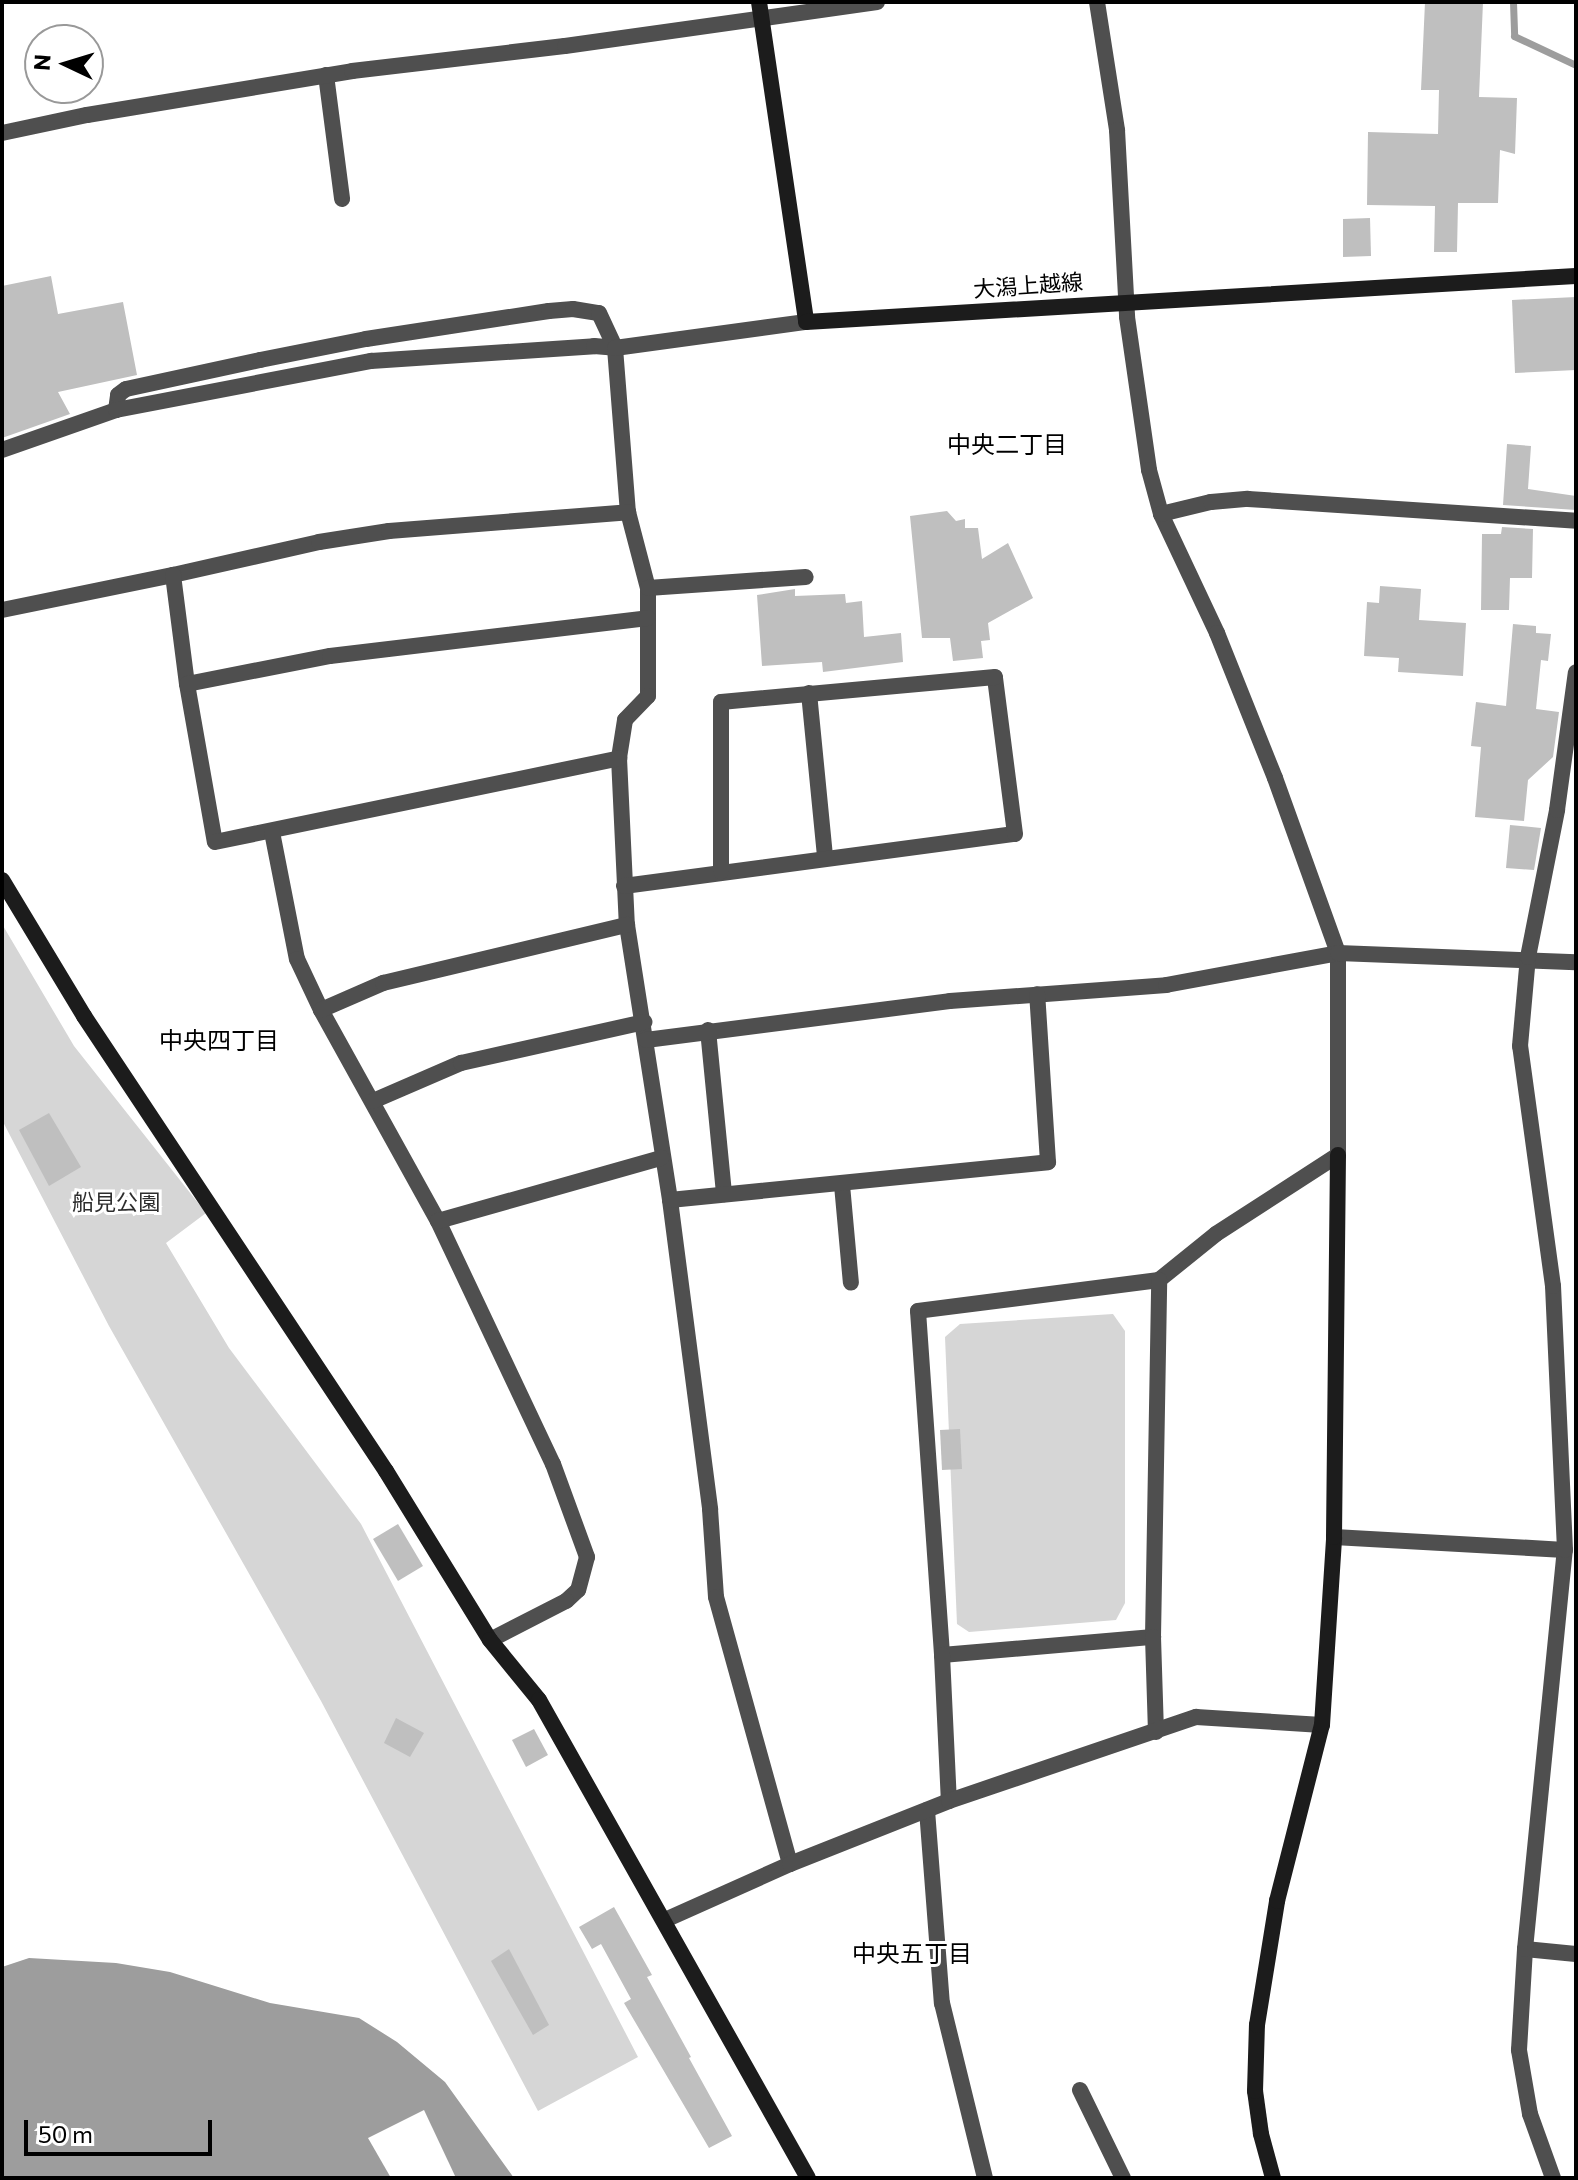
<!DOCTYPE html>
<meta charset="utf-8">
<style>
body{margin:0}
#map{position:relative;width:1578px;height:2180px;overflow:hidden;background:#fff;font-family:Commissioner,"Noto Sans JP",sans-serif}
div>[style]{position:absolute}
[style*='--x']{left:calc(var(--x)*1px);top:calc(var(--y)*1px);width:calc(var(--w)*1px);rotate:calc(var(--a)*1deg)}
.green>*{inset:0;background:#d6d6d6}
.water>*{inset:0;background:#9d9d9d}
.pier>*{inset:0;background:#fff}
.stream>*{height:7px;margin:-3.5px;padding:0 3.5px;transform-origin:3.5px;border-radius:3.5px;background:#9d9d9d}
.building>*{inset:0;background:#bfbfbf}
.street>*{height:16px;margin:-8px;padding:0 8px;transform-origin:8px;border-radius:8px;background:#4f4f4f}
.secondary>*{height:16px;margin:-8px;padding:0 8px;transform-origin:8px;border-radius:8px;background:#1c1c1c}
span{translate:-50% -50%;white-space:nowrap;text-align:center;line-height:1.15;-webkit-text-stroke:6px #fff;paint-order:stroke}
.street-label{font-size:22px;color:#000}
.park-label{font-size:22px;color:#2d2d2d}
.neighbourhood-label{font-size:24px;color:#000}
.frame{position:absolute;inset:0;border:4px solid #000;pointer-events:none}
.north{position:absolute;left:24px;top:24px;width:80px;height:80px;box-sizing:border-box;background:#fff;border:2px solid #999;border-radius:50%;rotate:274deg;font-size:22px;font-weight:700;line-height:32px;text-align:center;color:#000}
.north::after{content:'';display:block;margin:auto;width:28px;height:36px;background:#000;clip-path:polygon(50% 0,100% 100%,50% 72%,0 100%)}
.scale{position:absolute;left:24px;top:2120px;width:188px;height:36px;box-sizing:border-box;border:4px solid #000;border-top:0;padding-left:10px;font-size:24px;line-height:28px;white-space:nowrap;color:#000;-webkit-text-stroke:6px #fff;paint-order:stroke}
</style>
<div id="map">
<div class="green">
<i style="clip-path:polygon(2px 924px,74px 1046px,206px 1213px,166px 1243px,229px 1348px,361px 1524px,638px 2057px,538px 2111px,321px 1701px,109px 1326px,2px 1120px)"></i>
<i style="clip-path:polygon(1113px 1314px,1125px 1331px,1125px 1603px,1116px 1620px,969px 1632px,957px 1624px,945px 1337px,960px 1324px)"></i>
</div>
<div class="water">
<i style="clip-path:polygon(29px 1958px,116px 1963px,170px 1972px,270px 2003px,359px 2018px,397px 2042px,445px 2082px,514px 2178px,2px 2178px,2px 1967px)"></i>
</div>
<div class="pier">
<i style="clip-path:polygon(424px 2110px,456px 2178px,391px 2178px,368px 2138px)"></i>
</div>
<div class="stream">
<i style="--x:1513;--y:2;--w:34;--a:88"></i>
<i style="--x:1514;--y:36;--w:68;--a:25.1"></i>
</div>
<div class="building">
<i style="clip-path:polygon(1425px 2px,1483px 2px,1479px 97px,1517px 98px,1515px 154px,1500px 150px,1498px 203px,1458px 203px,1457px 252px,1434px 252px,1435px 206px,1367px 205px,1368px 132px,1438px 134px,1439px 90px,1421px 90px)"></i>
<i style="clip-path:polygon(1370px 218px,1371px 256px,1343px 257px,1343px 219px)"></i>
<i style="clip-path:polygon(51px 276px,58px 314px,123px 302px,137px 375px,58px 392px,70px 414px,2px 438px,2px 286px)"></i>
<i style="clip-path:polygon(1576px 297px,1576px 370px,1515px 373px,1512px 300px)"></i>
<i style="clip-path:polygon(1507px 444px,1531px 446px,1528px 489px,1576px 496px,1576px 510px,1503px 505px)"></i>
<i style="clip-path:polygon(947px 511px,956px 521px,965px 519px,965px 528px,978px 528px,982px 559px,1008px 543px,1033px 598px,988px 623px,990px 640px,981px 641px,983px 658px,953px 661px,950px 638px,922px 638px,910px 516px)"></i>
<i style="clip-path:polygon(1502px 527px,1533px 529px,1532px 578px,1510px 578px,1509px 610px,1481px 610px,1482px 534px,1501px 534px)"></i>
<i style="clip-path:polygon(1380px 586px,1421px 589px,1419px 620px,1466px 623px,1463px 676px,1398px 672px,1399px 658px,1364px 656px,1367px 602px,1379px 603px)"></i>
<i style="clip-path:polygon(795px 589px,795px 596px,845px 594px,846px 603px,862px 601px,864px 637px,901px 633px,903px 662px,823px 672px,822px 662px,762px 666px,757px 595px)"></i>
<i style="clip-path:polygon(1513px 624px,1536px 626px,1536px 633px,1551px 634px,1548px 661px,1541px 660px,1536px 709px,1559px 712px,1553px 757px,1528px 780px,1524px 821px,1475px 817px,1481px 747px,1471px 746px,1476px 702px,1506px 706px)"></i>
<i style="clip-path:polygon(1510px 825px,1541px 828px,1534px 870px,1506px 868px)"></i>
<i style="clip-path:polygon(49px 1113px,81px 1167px,49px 1186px,19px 1130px)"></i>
<i style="clip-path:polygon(960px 1429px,962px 1469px,942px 1470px,940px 1430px)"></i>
<i style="clip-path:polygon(398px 1524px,423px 1566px,398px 1581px,373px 1539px)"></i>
<i style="clip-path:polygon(396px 1718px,424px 1733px,410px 1757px,384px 1743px)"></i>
<i style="clip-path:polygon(534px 1729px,548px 1755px,526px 1767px,512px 1740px)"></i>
<i style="clip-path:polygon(614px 1907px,652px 1975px,647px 1977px,691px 2057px,689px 2058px,732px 2136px,709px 2148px,624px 2003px,631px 1999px,601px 1944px,592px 1949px,579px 1927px)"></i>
<i style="clip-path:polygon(509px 1949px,549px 2025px,533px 2035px,491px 1961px)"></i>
</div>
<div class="street">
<i style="--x:1097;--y:2;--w:130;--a:81.1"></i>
<i style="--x:1117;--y:130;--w:187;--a:86.9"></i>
<i style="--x:1127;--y:317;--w:155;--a:81.8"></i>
<i style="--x:1149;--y:470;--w:46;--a:74.7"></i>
<i style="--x:1161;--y:514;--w:132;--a:64.8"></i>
<i style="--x:1217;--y:633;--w:156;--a:68.2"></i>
<i style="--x:1275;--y:778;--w:186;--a:70.2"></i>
<i style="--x:1338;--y:953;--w:202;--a:90"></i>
<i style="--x:1338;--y:1155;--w:145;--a:147.1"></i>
<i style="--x:1216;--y:1234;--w:73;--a:141.1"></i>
<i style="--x:1159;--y:1280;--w:243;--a:172.7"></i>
<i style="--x:918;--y:1311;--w:345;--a:86"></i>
<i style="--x:942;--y:1655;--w:212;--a:-4.9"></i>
<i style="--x:1153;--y:1637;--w:357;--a:-89"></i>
<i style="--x:326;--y:75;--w:125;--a:82.6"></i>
<i style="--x:2;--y:133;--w:87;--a:-12"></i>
<i style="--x:87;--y:115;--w:269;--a:-9.4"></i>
<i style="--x:352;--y:71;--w:214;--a:-6.7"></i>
<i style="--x:565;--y:46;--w:315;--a:-8"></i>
<i style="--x:116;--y:410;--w:15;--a:-82"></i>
<i style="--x:118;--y:395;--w:10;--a:-37"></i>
<i style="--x:126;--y:389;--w:137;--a:-12.2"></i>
<i style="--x:260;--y:360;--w:108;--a:-11.2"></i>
<i style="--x:366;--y:339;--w:185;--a:-8.7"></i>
<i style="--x:549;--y:311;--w:24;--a:-5"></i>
<i style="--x:573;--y:309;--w:26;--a:9"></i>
<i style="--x:599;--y:313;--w:38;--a:65"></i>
<i style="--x:615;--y:348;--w:165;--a:85.5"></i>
<i style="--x:628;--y:512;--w:79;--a:75.3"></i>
<i style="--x:648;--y:588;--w:108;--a:90"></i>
<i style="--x:648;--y:696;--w:33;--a:134"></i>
<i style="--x:625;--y:720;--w:38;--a:99"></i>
<i style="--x:619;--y:758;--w:167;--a:87.3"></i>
<i style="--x:627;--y:925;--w:278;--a:81.1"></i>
<i style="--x:670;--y:1200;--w:312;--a:82.6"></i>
<i style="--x:710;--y:1509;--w:88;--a:86.1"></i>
<i style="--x:716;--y:1597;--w:277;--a:74.5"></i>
<i style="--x:2;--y:450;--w:121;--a:-19.3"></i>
<i style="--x:116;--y:410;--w:260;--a:-10.9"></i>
<i style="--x:371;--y:361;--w:224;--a:-3.8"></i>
<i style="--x:594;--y:346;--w:21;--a:5"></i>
<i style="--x:615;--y:348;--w:193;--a:-7.8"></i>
<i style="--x:1161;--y:514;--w:51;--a:-13.5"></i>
<i style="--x:1211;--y:502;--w:37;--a:-5"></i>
<i style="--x:1248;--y:499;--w:329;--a:3.8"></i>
<i style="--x:173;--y:575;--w:150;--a:-12.7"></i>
<i style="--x:319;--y:542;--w:71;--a:-8.9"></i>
<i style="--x:389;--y:531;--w:240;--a:-4.5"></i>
<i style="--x:648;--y:588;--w:158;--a:-4"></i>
<i style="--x:2;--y:610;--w:175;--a:-11.6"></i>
<i style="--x:173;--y:575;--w:110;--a:82.7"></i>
<i style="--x:187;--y:684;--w:160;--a:80"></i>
<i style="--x:215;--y:842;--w:413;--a:-11.7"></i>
<i style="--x:187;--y:684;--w:146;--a:-11.1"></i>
<i style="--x:330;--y:656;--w:320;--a:-6.8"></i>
<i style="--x:809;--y:693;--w:165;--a:84.4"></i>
<i style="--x:272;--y:832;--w:129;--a:78.9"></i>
<i style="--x:297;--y:959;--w:56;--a:64.8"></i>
<i style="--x:321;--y:1010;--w:241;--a:61"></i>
<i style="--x:438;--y:1221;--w:269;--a:64.7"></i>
<i style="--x:553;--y:1464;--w:99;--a:69.9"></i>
<i style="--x:587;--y:1557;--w:34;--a:105"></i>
<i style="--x:578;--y:1590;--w:16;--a:137"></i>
<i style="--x:566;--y:1601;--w:85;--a:152.8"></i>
<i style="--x:624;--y:886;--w:394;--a:-7.6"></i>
<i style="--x:1015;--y:834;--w:158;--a:-97.3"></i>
<i style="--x:995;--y:677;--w:275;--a:174.8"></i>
<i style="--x:721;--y:702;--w:169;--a:90"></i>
<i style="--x:321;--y:1010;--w:68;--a:-23.5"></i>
<i style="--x:383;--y:983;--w:251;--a:-13.4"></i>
<i style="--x:708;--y:1030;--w:165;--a:84.4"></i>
<i style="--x:646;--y:1040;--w:306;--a:-7.3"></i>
<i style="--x:950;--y:1001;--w:217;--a:-4.2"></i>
<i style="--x:1166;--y:985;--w:175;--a:-10.5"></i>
<i style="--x:1338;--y:953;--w:238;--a:2.2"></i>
<i style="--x:373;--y:1101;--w:96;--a:-23.4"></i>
<i style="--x:461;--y:1063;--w:188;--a:-12.6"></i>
<i style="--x:842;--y:1185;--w:98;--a:84.8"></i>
<i style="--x:670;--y:1200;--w:380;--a:-5.7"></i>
<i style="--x:1048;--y:1162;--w:168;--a:-93.7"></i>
<i style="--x:438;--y:1221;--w:232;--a:-15.8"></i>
<i style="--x:1334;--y:1537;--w:231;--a:3.2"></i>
<i style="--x:1153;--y:1637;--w:95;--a:88.2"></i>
<i style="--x:942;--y:1655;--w:146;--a:87.3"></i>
<i style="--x:927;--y:1810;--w:194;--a:85.6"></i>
<i style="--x:942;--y:2003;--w:180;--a:76.2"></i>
<i style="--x:665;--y:1920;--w:137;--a:-24.1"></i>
<i style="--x:790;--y:1864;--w:171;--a:-21.6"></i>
<i style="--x:949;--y:1801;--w:261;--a:-18.8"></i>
<i style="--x:1196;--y:1717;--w:126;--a:3.6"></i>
<i style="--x:1525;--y:1949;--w:51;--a:5.6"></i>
<i style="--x:1080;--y:2090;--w:98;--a:64"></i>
<i style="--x:1553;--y:2178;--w:68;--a:-109.8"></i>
<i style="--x:1530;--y:2114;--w:65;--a:-99.8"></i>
<i style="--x:1519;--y:2050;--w:101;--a:-86.6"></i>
<i style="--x:1525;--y:1949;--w:401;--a:-84.3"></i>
<i style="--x:1565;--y:1550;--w:264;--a:-92.6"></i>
<i style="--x:1553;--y:1286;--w:242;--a:-97.8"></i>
<i style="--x:1520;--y:1046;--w:89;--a:-84.9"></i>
<i style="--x:1528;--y:957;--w:150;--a:-78.8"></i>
<i style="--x:1557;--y:810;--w:139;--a:-82.2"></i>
</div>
<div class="secondary">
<i style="--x:759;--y:2;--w:323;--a:81.6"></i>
<i style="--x:806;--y:322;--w:771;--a:-3.42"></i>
<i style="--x:2;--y:880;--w:159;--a:58.9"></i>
<i style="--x:84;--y:1016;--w:546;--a:56.43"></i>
<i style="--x:386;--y:1471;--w:198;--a:58.4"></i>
<i style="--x:490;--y:1640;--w:77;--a:50.8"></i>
<i style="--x:539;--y:1700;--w:548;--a:60.63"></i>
<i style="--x:1273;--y:2178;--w:46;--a:-105.3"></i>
<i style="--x:1261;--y:2134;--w:43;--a:-97.9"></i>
<i style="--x:1255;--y:2091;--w:66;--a:-88.3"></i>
<i style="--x:1257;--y:2025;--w:126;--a:-80.8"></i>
<i style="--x:1277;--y:1901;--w:182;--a:-75.7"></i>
<i style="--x:1322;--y:1725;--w:188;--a:-86.3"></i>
<i style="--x:1334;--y:1537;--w:382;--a:-89.4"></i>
</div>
<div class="street-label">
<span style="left:1028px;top:285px;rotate:-4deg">大潟上越線</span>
</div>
<div class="park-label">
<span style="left:116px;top:1202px">船見公園</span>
</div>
<div class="neighbourhood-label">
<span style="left:1007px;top:444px">中央二丁目</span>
<span style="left:219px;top:1040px">中央四丁目</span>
<span style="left:912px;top:1953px">中央五丁目</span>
</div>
<div class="frame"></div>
<div class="north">N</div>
<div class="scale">50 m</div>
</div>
